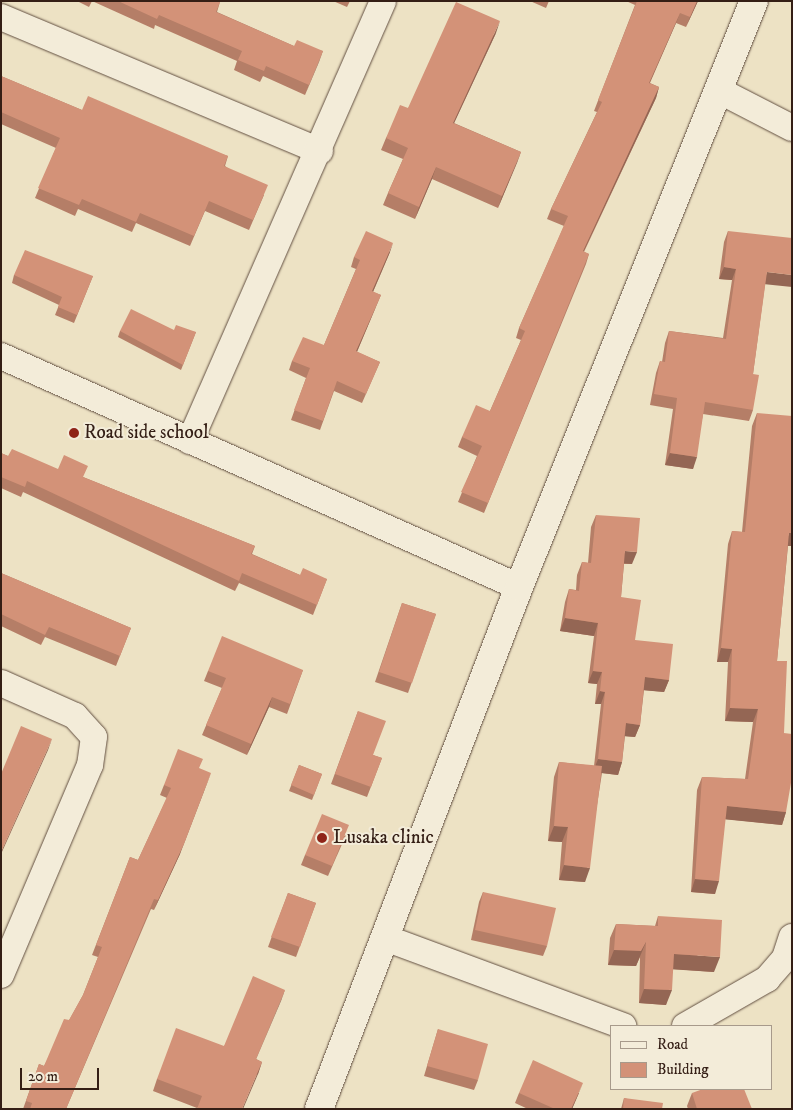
<!DOCTYPE html>
<style>
body{margin:0}
#map{position:relative;width:793px;height:1110px;overflow:hidden;background:#ede2c4;font-family:"IM FELL DW Pica",serif}
div>[style]{position:absolute}
[style*='--x']{left:calc(var(--x)*1px);top:calc(var(--y)*1px);width:calc(var(--w)*1px);rotate:calc(var(--a)*1deg)}
.roads{filter:drop-shadow(0 0 1px #624f41) drop-shadow(0 0 1px #624f41)}
.minor>*{height:26px;margin:-13px;padding:0 13px;transform-origin:13px;border-radius:13px;background:#f3ecd9}
.secondary>*{height:28px;margin:-14px;padding:0 14px;transform-origin:14px;border-radius:14px;background:#f3ecd9}
.wall>*{inset:0;background:#b57e67}
.shaded-wall>*{inset:0;background:#946654}
.building>*{inset:0;background:#d39278}
.dots>*{width:14px;height:14px;translate:-50% -50%;box-sizing:border-box;border:2px solid #f3ecd9;border-radius:50%}
span{translate:-50% -50%;white-space:nowrap;text-align:center;line-height:1.15;-webkit-text-stroke:4px #f3ecd9;paint-order:stroke}
.poi-label{font-size:19px;color:#341e15}
.left{translate:0 -50%;text-align:left}
.frame{position:absolute;inset:0;border:2px solid #341e15;pointer-events:none}
.legend{position:absolute;left:610px;top:1025px;width:162px;height:65px;box-sizing:border-box;background:#f3ecd9;border:1px solid #a79a8b;margin:0;padding:6px 9px;list-style:none;font-size:15px;color:#341e15}
.legend li{display:flex;align-items:center;gap:10px;height:25px}
.legend b{width:25px;border:1px solid #a79a8b}
.scale{position:absolute;left:20px;top:1068px;width:79px;height:22px;box-sizing:border-box;border:2px solid #341e15;border-top:0;padding-left:6px;font-size:15px;line-height:18px;white-space:nowrap;color:#341e15;-webkit-text-stroke:4px #f3ecd9;paint-order:stroke}
</style>
<div id="map">
<div class="roads">
<div class="minor">
<i style="--x:1;--y:17;--w:346;--a:22.8"></i>
<i style="--x:718;--y:90;--w:83;--a:27.2"></i>
<i style="--x:1;--y:356;--w:567;--a:24.03"></i>
<i style="--x:190;--y:441;--w:480;--a:-66.3"></i>
<i style="--x:1;--y:683;--w:81;--a:24"></i>
<i style="--x:75;--y:716;--w:28;--a:48"></i>
<i style="--x:94;--y:737;--w:28;--a:98"></i>
<i style="--x:90;--y:765;--w:228;--a:113"></i>
<i style="--x:388;--y:939;--w:251;--a:20.3"></i>
<i style="--x:685;--y:1026;--w:95;--a:-29.8"></i>
<i style="--x:767;--y:979;--w:28;--a:-49"></i>
<i style="--x:785;--y:958;--w:22;--a:-72"></i>
</div>
<div class="secondary">
<i style="--x:319;--y:1109;--w:559;--a:-69.04"></i>
<i style="--x:519;--y:587;--w:631;--a:-68.15"></i>
</div>
</div>
<div class="wall">
<i style="clip-path:polygon(77px 1px,218px 1px,220px 2px,217px 12px,294px 46px,323px 51px,305px 95px,263px 76px,260px 82px,234px 70px,237px 61px,155px 25px,154px 29px,92px 1px,89px 7px)"></i>
<i style="clip-path:polygon(333px 1px,350px 1px,347px 7px)"></i>
<i style="clip-path:polygon(530px 1px,549px 1px,546px 8px)"></i>
<i style="clip-path:polygon(626px 1px,698px 1px,686px 27px,676px 23px,650px 83px,659px 87px,656px 98px,584px 252px,589px 254px,586px 264px,484px 513px,458px 502px,477px 456px,458px 447px,462px 437px,490px 411px,521px 340px,516px 338px,519px 328px,564px 226px,547px 219px,551px 209px,597px 112px,594px 111px,635px 5px)"></i>
<i style="clip-path:polygon(496px 33px,454px 123px,521px 152px,498px 208px,432px 179px,415px 219px,383px 205px,388px 193px,403px 159px,381px 150px,386px 138px,408px 108px)"></i>
<i style="clip-path:polygon(1px 76px,82px 110px,228px 156px,225px 166px,264px 195px,249px 230px,205px 211px,190px 246px,136px 223px,132px 232px,78px 209px,75px 216px,35px 198px,56px 148px,1px 124px)"></i>
<i style="clip-path:polygon(728px 231px,765px 284px,753px 374px,753px 410px,749px 421px,703px 414px,693px 469px,665px 465px,673px 409px,650px 405px,656px 373px,660px 361px,662px 362px,665px 343px,669px 331px,723px 338px,732px 280px,719px 279px,724px 242px)"></i>
<i style="clip-path:polygon(390px 252px,373px 292px,381px 295px,357px 352px,380px 362px,362px 403px,334px 391px,320px 430px,291px 420px,306px 378px,289px 370px,292px 361px,324px 345px,356px 269px,351px 267px,354px 257px)"></i>
<i style="clip-path:polygon(14px 275px,93px 276px,74px 323px,55px 315px,59px 305px,12px 283px)"></i>
<i style="clip-path:polygon(174px 330px,196px 332px,181px 370px,118px 337px,120px 331px)"></i>
<i style="clip-path:polygon(757px 413px,788px 546px,777px 661px,784px 733px,786px 812px,782px 825px,725px 819px,715px 894px,691px 892px,697px 790px,702px 777px,745px 779px,753px 722px,725px 721px,728px 662px,717px 662px,728px 544px,732px 531px,742px 532px,752px 426px)"></i>
<i style="clip-path:polygon(1px 453px,8px 456px,83px 477px,255px 546px,252px 554px,300px 575px,327px 579px,313px 615px,239px 583px,235px 591px,23px 492px,21px 497px,1px 488px)"></i>
<i style="clip-path:polygon(596px 515px,632px 564px,624px 564px,621px 597px,635px 640px,669px 680px,664px 692px,644px 690px,640px 725px,635px 737px,625px 736px,622px 762px,618px 775px,602px 773px,585px 882px,559px 880px,562px 842px,548px 841px,554px 777px,559px 762px,594px 766px,601px 704px,595px 704px,597px 684px,588px 683px,594px 636px,560px 631px,565px 602px,569px 589px,576px 590px,577px 575px,582px 562px,588px 563px,591px 527px)"></i>
<i style="clip-path:polygon(1px 573px,131px 628px,116px 666px,45px 637px,41px 645px,1px 626px)"></i>
<i style="clip-path:polygon(402px 603px,436px 614px,408px 693px,375px 682px)"></i>
<i style="clip-path:polygon(303px 670px,287px 714px,269px 707px,247px 755px,202px 735px,222px 688px,204px 681px,208px 671px)"></i>
<i style="clip-path:polygon(358px 711px,373px 755px,382px 758px,367px 797px,331px 784px)"></i>
<i style="clip-path:polygon(299px 765px,322px 774px,312px 800px,289px 791px)"></i>
<i style="clip-path:polygon(199px 768px,180px 854px,154px 910px,151px 909px,66px 1109px,23px 1109px,39px 1064px,44px 1066px,83px 995px,98px 957px,92px 955px,130px 857px,138px 860px,167px 798px,160px 795px,164px 785px)"></i>
<i style="clip-path:polygon(346px 835px,328px 876px,301px 865px,305px 855px)"></i>
<i style="clip-path:polygon(483px 892px,547px 946px,543px 956px,471px 940px,479px 902px)"></i>
<i style="clip-path:polygon(288px 893px,316px 903px,296px 957px,268px 947px)"></i>
<i style="clip-path:polygon(658px 916px,714px 972px,673px 969px,666px 1005px,639px 1003px,640px 957px,636px 966px,608px 965px,610px 938px,616px 924px,655px 926px)"></i>
<i style="clip-path:polygon(285px 990px,256px 1059px,262px 1062px,258px 1074px,197px 1108px,153px 1091px,157px 1079px,224px 1046px)"></i>
<i style="clip-path:polygon(438px 1029px,478px 1080px,474px 1090px,424px 1076px)"></i>
<i style="clip-path:polygon(519px 1093px,579px 1093px,572px 1109px,528px 1109px,515px 1103px)"></i>
<i style="clip-path:polygon(692px 1093px,752px 1109px,688px 1109px,687px 1106px)"></i>
<i style="clip-path:polygon(624px 1098px,662px 1109px,621px 1109px)"></i>
</div>
<div class="shaded-wall">
<i style="clip-path:polygon(697px 1px,698px 1px,686px 27px,690px 17px)"></i>
<i style="clip-path:polygon(680px 13px,676px 23px,645px 93px,649px 83px)"></i>
<i style="clip-path:polygon(500px 21px,496px 33px,449px 134px,453px 123px)"></i>
<i style="clip-path:polygon(323px 51px,319px 62px,305px 95px,309px 85px)"></i>
<i style="clip-path:polygon(659px 87px,656px 98px,579px 261px,583px 251px)"></i>
<i style="clip-path:polygon(521px 152px,517px 163px,498px 208px,502px 196px)"></i>
<i style="clip-path:polygon(436px 167px,432px 179px,415px 219px,419px 207px)"></i>
<i style="clip-path:polygon(393px 243px,390px 252px,369px 301px,372px 291px)"></i>
<i style="clip-path:polygon(724px 267px,736px 269px,732px 280px,719px 279px)"></i>
<i style="clip-path:polygon(767px 272px,792px 275px,792px 287px,763px 284px)"></i>
<i style="clip-path:polygon(381px 295px,377px 304px,353px 361px,356px 351px)"></i>
<i style="clip-path:polygon(670px 453px,697px 457px,693px 469px,665px 465px)"></i>
<i style="clip-path:polygon(789px 533px,792px 533px,792px 546px,785px 546px)"></i>
<i style="clip-path:polygon(625px 551px,637px 552px,632px 564px,621px 563px)"></i>
<i style="clip-path:polygon(565px 618px,598px 623px,594px 636px,560px 631px)"></i>
<i style="clip-path:polygon(721px 648px,732px 649px,728px 662px,717px 662px)"></i>
<i style="clip-path:polygon(593px 671px,602px 672px,597px 684px,588px 683px)"></i>
<i style="clip-path:polygon(645px 677px,669px 680px,664px 692px,641px 690px)"></i>
<i style="clip-path:polygon(600px 691px,605px 692px,601px 704px,595px 704px)"></i>
<i style="clip-path:polygon(272px 697px,269px 707px,247px 755px,251px 744px)"></i>
<i style="clip-path:polygon(730px 708px,758px 709px,753px 722px,725px 721px)"></i>
<i style="clip-path:polygon(626px 723px,640px 725px,635px 737px,622px 736px)"></i>
<i style="clip-path:polygon(52px 739px,48px 750px,1px 854px,1px 852px)"></i>
<i style="clip-path:polygon(598px 759px,622px 762px,618px 775px,593px 772px)"></i>
<i style="clip-path:polygon(211px 773px,180px 854px,154px 910px,158px 900px)"></i>
<i style="clip-path:polygon(727px 806px,786px 812px,782px 825px,722px 819px)"></i>
<i style="clip-path:polygon(554px 826px,568px 827px,562px 842px,548px 841px)"></i>
<i style="clip-path:polygon(564px 865px,590px 868px,585px 882px,559px 880px)"></i>
<i style="clip-path:polygon(695px 879px,719px 881px,715px 894px,691px 892px)"></i>
<i style="clip-path:polygon(646px 942px,636px 966px,608px 965px,614px 950px)"></i>
<i style="clip-path:polygon(674px 954px,720px 957px,714px 972px,668px 969px)"></i>
<i style="clip-path:polygon(644px 989px,672px 990px,666px 1005px,639px 1003px)"></i>
<i style="clip-path:polygon(285px 990px,281px 1001px,251px 1071px,256px 1059px)"></i>
<i style="clip-path:polygon(262px 1062px,258px 1074px,243px 1109px,242px 1109px)"></i>
<i style="clip-path:polygon(583px 1083px,572px 1109px,571px 1109px)"></i>
</div>
<div class="building">
<i style="clip-path:polygon(118px 1px,218px 1px,220px 2px,216px 12px,294px 46px,297px 40px,323px 51px,309px 85px,266px 66px,264px 71px,238px 60px,242px 51px,159px 15px,157px 19px)"></i>
<i style="clip-path:polygon(637px 1px,697px 1px,690px 17px,680px 13px,649px 83px,659px 87px,583px 251px,589px 254px,488px 503px,461px 492px,482px 446px,462px 437px,476px 405px,490px 411px,525px 331px,519px 328px,568px 216px,551px 209px,602px 102px,598px 100px)"></i>
<i style="clip-path:polygon(456px 2px,500px 21px,453px 123px,521px 152px,502px 196px,436px 167px,419px 207px,388px 193px,408px 148px,386px 138px,400px 105px,408px 108px)"></i>
<i style="clip-path:polygon(1px 76px,82px 110px,88px 96px,228px 156px,224px 166px,268px 185px,253px 220px,209px 201px,194px 236px,140px 213px,136px 222px,82px 199px,79px 205px,38px 188px,60px 138px,1px 112px)"></i>
<i style="clip-path:polygon(366px 231px,393px 243px,372px 291px,381px 295px,356px 351px,380px 362px,366px 394px,337px 381px,323px 421px,294px 410px,310px 368px,292px 361px,303px 337px,324px 345px,360px 260px,354px 257px)"></i>
<i style="clip-path:polygon(728px 231px,792px 238px,792px 275px,767px 272px,753px 374px,759px 375px,753px 410px,705px 402px,697px 457px,670px 453px,677px 398px,654px 394px,660px 361px,665px 362px,669px 331px,726px 339px,736px 269px,724px 267px)"></i>
<i style="clip-path:polygon(25px 250px,93px 276px,77px 315px,58px 307px,62px 297px,14px 275px)"></i>
<i style="clip-path:polygon(131px 309px,174px 330px,176px 325px,196px 332px,183px 365px,120px 331px)"></i>
<i style="clip-path:polygon(757px 413px,792px 416px,792px 533px,789px 533px,777px 661px,787px 661px,784px 733px,792px 734px,792px 777px,786px 812px,727px 806px,719px 881px,695px 879px,702px 777px,748px 779px,758px 709px,730px 708px,732px 649px,721px 648px,732px 531px,745px 532px)"></i>
<i style="clip-path:polygon(12px 449px,58px 469px,64px 455px,88px 466px,83px 477px,255px 546px,251px 554px,300px 575px,303px 568px,327px 579px,317px 605px,242px 573px,239px 581px,27px 481px,25px 487px,1px 477px,1px 453px,8px 456px)"></i>
<i style="clip-path:polygon(596px 515px,640px 518px,637px 552px,625px 551px,621px 597px,641px 600px,635px 640px,673px 644px,669px 680px,645px 677px,640px 725px,626px 723px,622px 762px,598px 759px,605px 692px,600px 691px,602px 672px,593px 671px,598px 623px,565px 618px,569px 589px,579px 591px,582px 562px,591px 563px)"></i>
<i style="clip-path:polygon(1px 573px,131px 628px,120px 656px,49px 627px,45px 635px,1px 614px)"></i>
<i style="clip-path:polygon(402px 603px,436px 614px,412px 683px,379px 672px)"></i>
<i style="clip-path:polygon(222px 636px,303px 670px,290px 704px,272px 697px,251px 744px,206px 725px,226px 678px,208px 671px)"></i>
<i style="clip-path:polygon(358px 711px,386px 721px,373px 755px,382px 758px,371px 787px,335px 774px)"></i>
<i style="clip-path:polygon(21px 726px,52px 739px,1px 852px,1px 774px)"></i>
<i style="clip-path:polygon(178px 749px,203px 759px,199px 768px,211px 773px,184px 844px,158px 900px,154px 899px,66px 1109px,30px 1109px,32px 1103px,26px 1101px,39px 1064px,44px 1066px,64px 1019px,69px 1020px,83px 995px,102px 947px,96px 945px,130px 857px,138px 860px,171px 788px,164px 785px)"></i>
<i style="clip-path:polygon(559px 762px,602px 766px,590px 868px,564px 865px,568px 827px,554px 826px)"></i>
<i style="clip-path:polygon(299px 765px,322px 774px,314px 795px,291px 785px)"></i>
<i style="clip-path:polygon(322px 814px,349px 825px,332px 866px,305px 855px)"></i>
<i style="clip-path:polygon(483px 892px,556px 908px,547px 946px,475px 930px)"></i>
<i style="clip-path:polygon(288px 893px,316px 903px,300px 947px,271px 937px)"></i>
<i style="clip-path:polygon(658px 916px,722px 920px,720px 957px,674px 954px,672px 990px,644px 989px,646px 942px,641px 951px,614px 950px,616px 924px,658px 926px)"></i>
<i style="clip-path:polygon(253px 976px,285px 990px,256px 1059px,262px 1062px,242px 1109px,197px 1109px,202px 1096px,157px 1079px,176px 1028px,224px 1046px)"></i>
<i style="clip-path:polygon(438px 1029px,488px 1044px,478px 1080px,427px 1066px)"></i>
<i style="clip-path:polygon(533px 1060px,583px 1083px,571px 1109px,555px 1109px,519px 1093px)"></i>
<i style="clip-path:polygon(703px 1089px,744px 1089px,752px 1109px,697px 1109px,692px 1093px)"></i>
<i style="clip-path:polygon(624px 1098px,663px 1103px,662px 1109px,623px 1109px)"></i>
</div>
<div class="dots">
<i style="left:74px;top:433px;background:#8f2418"></i>
<i style="left:322px;top:838px;background:#8f2418"></i>
</div>
<div class="poi-label">
<span class="left" style="left:84px;top:433px">Road side school</span>
<span class="left" style="left:333px;top:838px">Lusaka clinic</span>
</div>
<div class="frame"></div>
<ul class="legend">
<li><b style="height:6px;background:#f3ecd9"></b>Road</li>
<li><b style="height:14px;background:#d39278"></b>Building</li>
</ul>
<div class="scale">20 m</div>
</div>
